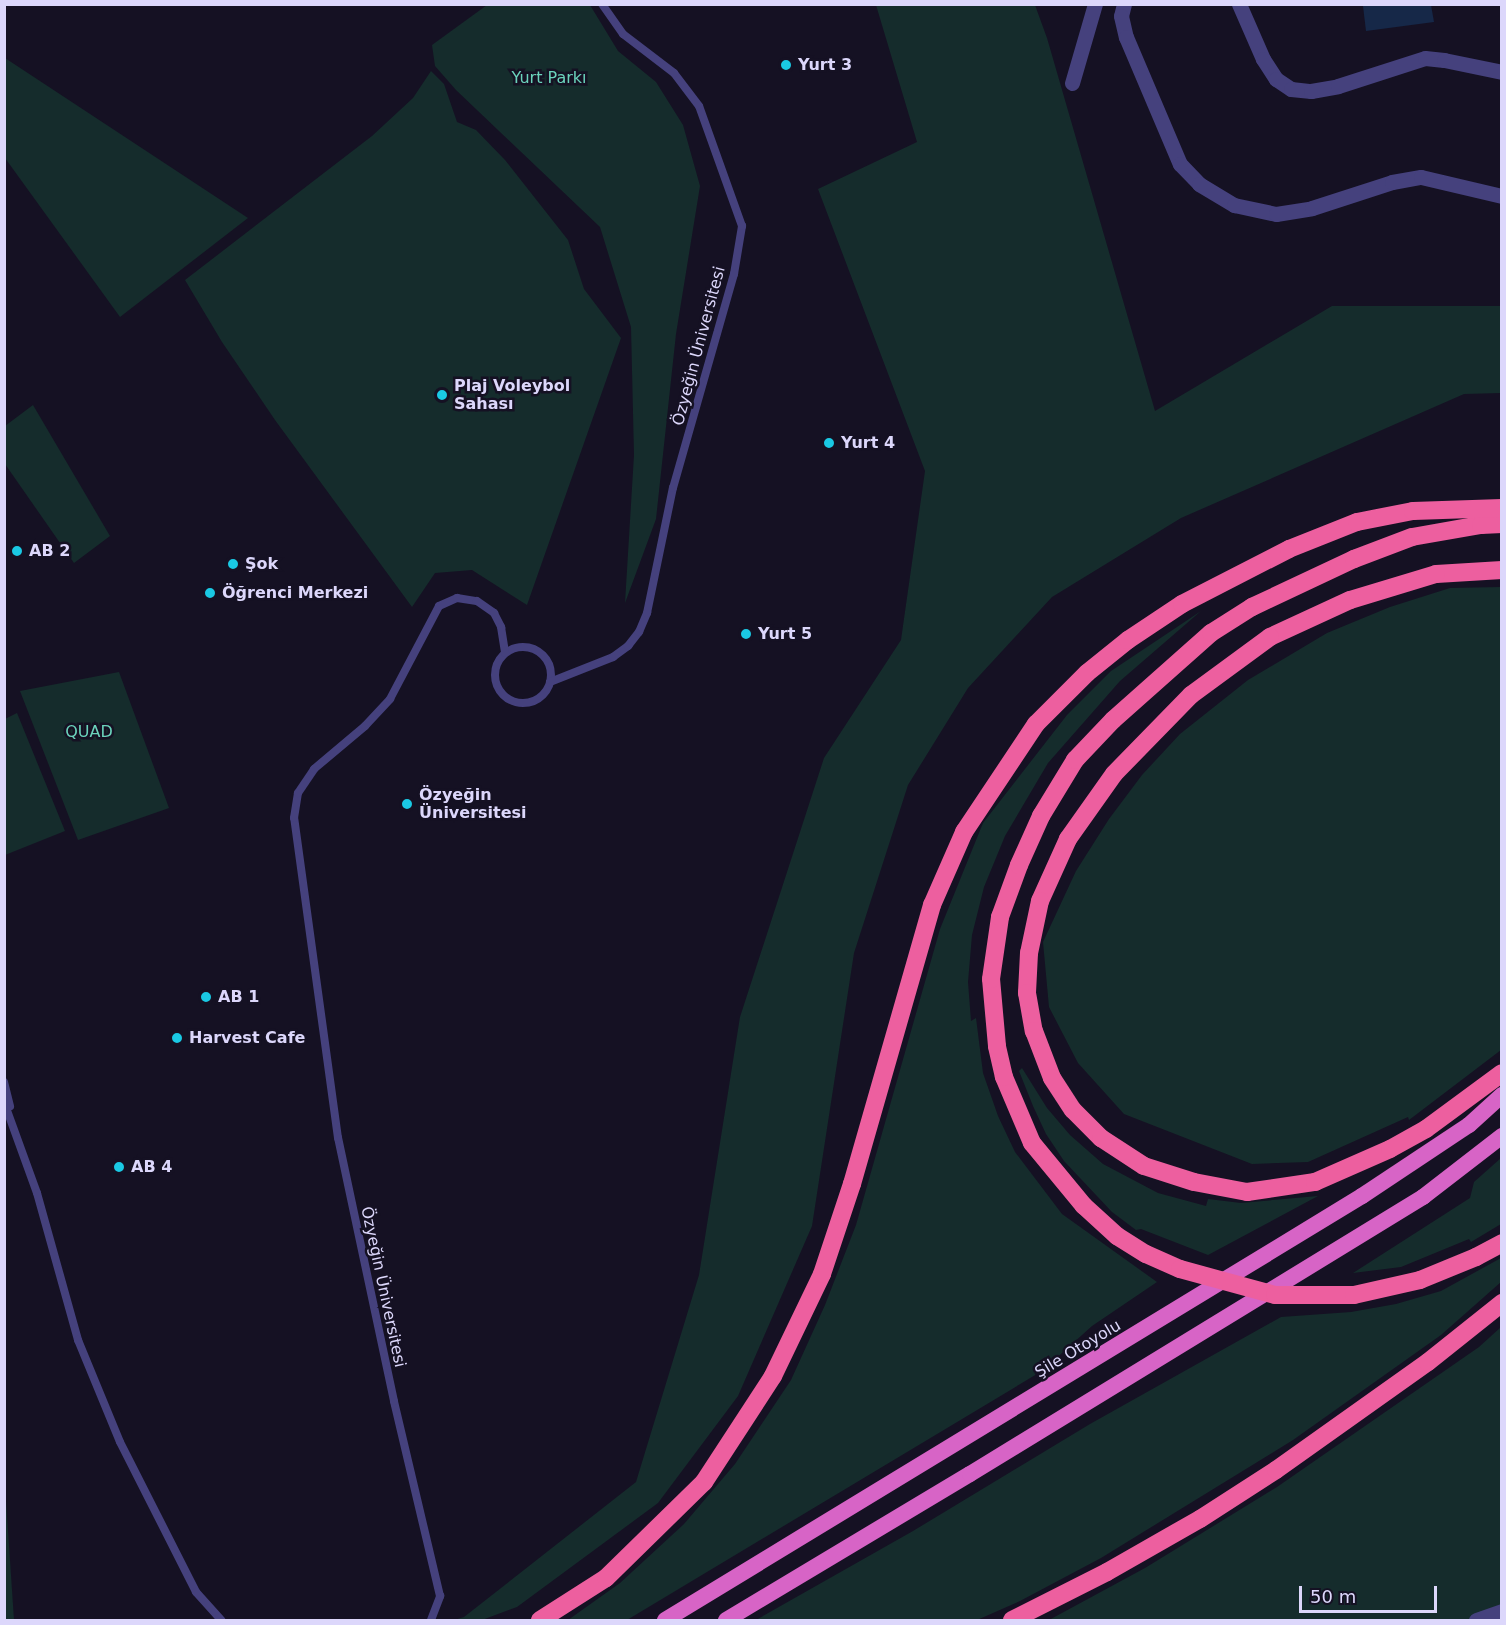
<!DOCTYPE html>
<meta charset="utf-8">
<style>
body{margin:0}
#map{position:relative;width:1506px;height:1625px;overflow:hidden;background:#151123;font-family:"DejaVu Sans",sans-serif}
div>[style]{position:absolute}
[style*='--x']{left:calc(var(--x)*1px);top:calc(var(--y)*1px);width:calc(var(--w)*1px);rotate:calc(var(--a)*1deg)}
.green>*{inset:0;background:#152c2c}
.water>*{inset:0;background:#162848}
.service>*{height:8px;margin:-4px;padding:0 4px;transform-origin:4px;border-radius:4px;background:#45417d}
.service>.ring{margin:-4px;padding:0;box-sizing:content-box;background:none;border:8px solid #45417d;border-radius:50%}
.minor>*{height:15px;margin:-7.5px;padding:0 7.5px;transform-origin:7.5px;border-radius:7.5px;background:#45417d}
.trunk>*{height:16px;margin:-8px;padding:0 8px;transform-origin:8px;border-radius:8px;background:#d764c6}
.motorway>*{height:18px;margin:-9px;padding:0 9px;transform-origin:9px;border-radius:9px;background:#ed5f9f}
.motorway-bridge>*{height:18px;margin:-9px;padding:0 9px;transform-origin:9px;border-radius:9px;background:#ed5f9f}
.dots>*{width:16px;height:16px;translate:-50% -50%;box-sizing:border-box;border:3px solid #151123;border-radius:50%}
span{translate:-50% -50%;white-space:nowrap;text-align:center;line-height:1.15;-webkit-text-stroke:5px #151123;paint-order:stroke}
.poi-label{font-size:16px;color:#dcd7fb;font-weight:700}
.left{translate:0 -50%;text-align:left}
.park-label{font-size:16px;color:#6bd3bc}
.street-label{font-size:16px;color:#dcd7fb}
.frame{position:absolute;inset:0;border:6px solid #dcd7fb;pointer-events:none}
.scale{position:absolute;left:1299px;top:1586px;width:138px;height:27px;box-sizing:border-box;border:3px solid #dcd7fb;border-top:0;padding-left:8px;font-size:18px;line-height:21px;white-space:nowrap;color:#dcd7fb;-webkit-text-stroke:4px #151123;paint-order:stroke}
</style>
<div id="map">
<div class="green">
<i style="clip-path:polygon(487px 5px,590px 5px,618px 51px,656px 82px,683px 125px,700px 186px,676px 334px,656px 519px,625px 603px,634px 455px,631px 327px,600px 227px,456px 90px,435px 66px,432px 45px)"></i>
<i style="clip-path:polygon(876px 5px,1035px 5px,1047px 38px,1155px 411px,1332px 306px,1501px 306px,1501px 393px,1464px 394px,1181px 518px,1052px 597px,968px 688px,908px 785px,854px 953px,812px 1226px,738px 1396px,658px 1503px,517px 1607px,482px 1620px,454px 1620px,464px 1617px,636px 1482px,699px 1275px,740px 1017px,824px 758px,901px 640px,925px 471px,818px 189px,917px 142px)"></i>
<i style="clip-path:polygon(5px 58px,248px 218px,120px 317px,5px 158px)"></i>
<i style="clip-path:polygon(431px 71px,444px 84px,457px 122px,476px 130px,505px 160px,568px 240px,584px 289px,621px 338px,527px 605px,472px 570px,435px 573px,412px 607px,275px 420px,222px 342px,185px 280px,372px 136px,413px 98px)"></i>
<i style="clip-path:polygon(33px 405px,110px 536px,74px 563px,5px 464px,5px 426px)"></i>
<i style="clip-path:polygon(1501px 587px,1501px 1050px,1409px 1120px,1408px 1117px,1308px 1162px,1252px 1164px,1124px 1114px,1078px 1063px,1049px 1007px,1043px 942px,1076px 871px,1109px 819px,1142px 775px,1180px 734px,1248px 680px,1327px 633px,1390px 607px,1450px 588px)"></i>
<i style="clip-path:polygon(1201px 611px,1120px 681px,1048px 763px,1005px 836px,984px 887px,972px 935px,968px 982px,971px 1021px,976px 1018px,983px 1073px,998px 1116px,1015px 1152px,1062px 1214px,1157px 1282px,1092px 1326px,1042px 1371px,627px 1620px,568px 1620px,620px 1583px,684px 1524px,735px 1464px,791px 1380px,825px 1305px,856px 1225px,940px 929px,983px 823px,1067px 715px,1111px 671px)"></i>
<i style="clip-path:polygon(119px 672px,169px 808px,78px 840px,20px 691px)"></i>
<i style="clip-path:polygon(17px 713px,65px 831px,5px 855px,5px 719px)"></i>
<i style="clip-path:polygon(1022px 1068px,1047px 1108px,1070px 1135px,1103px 1164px,1158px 1193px,1206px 1206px,1208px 1199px,1241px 1203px,1318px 1196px,1208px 1255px,1141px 1229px,1136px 1230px,1112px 1212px,1064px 1161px,1046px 1134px,1033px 1106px,1019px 1071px)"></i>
<i style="clip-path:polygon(1501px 1158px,1501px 1224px,1471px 1242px,1469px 1239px,1401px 1267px,1353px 1273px,1470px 1198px,1474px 1182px)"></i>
<i style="clip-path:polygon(1501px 1258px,1501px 1282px,1441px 1335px,1293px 1440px,1101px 1558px,1020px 1601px,977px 1620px,756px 1620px,913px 1531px,1090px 1424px,1281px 1317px,1351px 1312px,1396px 1304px,1441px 1291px)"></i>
<i style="clip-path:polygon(1501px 1327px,1501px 1620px,1049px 1620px,1145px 1568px,1277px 1487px,1479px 1347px)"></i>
<i style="clip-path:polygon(4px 1486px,5px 1486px,14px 1620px,5px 1620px)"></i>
</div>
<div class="water">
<i style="clip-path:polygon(1373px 4px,1431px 5px,1434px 22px,1366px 31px,1363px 6px)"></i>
</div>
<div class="service">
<i class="ring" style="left:495px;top:647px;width:48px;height:48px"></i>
<i style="--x:550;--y:682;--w:68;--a:-21.6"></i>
<i style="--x:613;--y:657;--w:19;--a:-36"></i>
<i style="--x:628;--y:646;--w:18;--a:-52"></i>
<i style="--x:639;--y:632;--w:21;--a:-67"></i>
<i style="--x:647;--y:613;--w:128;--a:-78.3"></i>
<i style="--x:673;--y:488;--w:223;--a:-74.1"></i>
<i style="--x:734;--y:274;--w:49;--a:-80.5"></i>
<i style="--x:742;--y:226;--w:127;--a:-109.7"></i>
<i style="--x:699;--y:106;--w:41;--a:-127.1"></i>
<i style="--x:674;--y:73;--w:64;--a:-142.6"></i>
<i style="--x:623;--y:34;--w:37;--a:-125"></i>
<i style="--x:4;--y:1082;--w:25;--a:76"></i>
<i style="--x:4;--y:1102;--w:97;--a:70.1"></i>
<i style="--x:37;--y:1193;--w:153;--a:74.4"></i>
<i style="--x:78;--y:1340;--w:110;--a:67.6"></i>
<i style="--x:120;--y:1442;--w:168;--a:63.1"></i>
<i style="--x:196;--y:1592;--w:38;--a:48"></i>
<i style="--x:431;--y:1620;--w:26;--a:-69"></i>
<i style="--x:440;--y:1596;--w:200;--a:-103.3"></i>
<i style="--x:394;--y:1401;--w:269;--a:-102"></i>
<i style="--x:338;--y:1138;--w:323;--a:-97.8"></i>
<i style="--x:294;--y:818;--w:25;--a:-81"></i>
<i style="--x:298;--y:793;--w:29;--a:-56"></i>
<i style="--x:314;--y:769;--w:67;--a:-40.1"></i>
<i style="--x:365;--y:726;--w:37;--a:-47"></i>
<i style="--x:390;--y:699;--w:105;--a:-62.2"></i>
<i style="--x:439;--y:606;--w:20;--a:-24"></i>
<i style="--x:457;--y:598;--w:20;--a:9"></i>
<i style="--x:477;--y:601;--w:21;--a:35"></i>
<i style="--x:494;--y:613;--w:16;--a:63"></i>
<i style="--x:501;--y:627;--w:26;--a:81"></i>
</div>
<div class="minor">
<i style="--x:1124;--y:4;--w:12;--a:104"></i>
<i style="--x:1121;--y:16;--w:22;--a:77"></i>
<i style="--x:1126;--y:37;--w:138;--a:67"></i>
<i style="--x:1180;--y:164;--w:28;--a:46"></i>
<i style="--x:1199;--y:184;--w:41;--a:31"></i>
<i style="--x:1234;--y:205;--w:43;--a:12.1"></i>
<i style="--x:1276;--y:214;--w:36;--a:-9"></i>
<i style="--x:1312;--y:208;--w:84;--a:-18"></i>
<i style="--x:1392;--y:182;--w:29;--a:-10"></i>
<i style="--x:1421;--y:177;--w:83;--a:13.2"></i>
<i style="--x:1239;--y:4;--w:60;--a:66.4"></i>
<i style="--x:1263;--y:59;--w:24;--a:57"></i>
<i style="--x:1276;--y:79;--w:18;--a:34"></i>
<i style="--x:1291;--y:89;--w:20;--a:6"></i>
<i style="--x:1311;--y:91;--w:27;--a:-10"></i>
<i style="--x:1338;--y:86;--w:91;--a:-17.8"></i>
<i style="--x:1425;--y:58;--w:19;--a:6"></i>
<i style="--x:1444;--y:60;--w:59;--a:11.7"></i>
<i style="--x:1072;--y:83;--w:82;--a:-73.8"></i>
<i style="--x:1476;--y:1620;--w:28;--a:-19"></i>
</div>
<div class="trunk">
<i style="--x:665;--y:1620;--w:816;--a:-31.31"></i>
<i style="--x:1362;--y:1196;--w:128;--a:-33.6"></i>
<i style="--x:1469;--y:1125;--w:45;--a:-42.3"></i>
<i style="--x:726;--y:1620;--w:284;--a:-30.9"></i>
<i style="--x:970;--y:1474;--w:531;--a:-31.44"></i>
<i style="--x:1423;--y:1197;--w:100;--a:-37.7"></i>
</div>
<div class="motorway">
<i style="--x:1502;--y:570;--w:66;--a:176.5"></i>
<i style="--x:1436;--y:574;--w:90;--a:163.2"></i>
<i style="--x:1350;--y:600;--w:88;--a:155.2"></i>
<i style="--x:1270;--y:637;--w:98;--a:143.7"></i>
<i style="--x:1191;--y:695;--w:110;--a:134.3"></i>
<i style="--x:1114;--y:774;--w:80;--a:125.3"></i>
<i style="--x:1068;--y:839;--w:68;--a:114.3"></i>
<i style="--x:1040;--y:901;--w:53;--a:101.9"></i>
<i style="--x:1029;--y:953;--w:40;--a:92.9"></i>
<i style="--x:1027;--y:993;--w:39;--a:80"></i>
<i style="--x:1034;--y:1031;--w:50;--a:69"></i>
<i style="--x:1052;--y:1078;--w:38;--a:57"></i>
<i style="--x:1073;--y:1110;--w:40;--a:45"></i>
<i style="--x:1101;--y:1138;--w:51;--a:33.1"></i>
<i style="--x:1144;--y:1166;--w:52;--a:17.7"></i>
<i style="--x:1194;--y:1182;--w:54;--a:10.7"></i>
<i style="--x:1247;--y:1192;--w:69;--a:-8.4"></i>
<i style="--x:1315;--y:1182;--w:82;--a:-23.7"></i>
<i style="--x:1390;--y:1149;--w:41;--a:-29.1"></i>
<i style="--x:1426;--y:1129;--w:94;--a:-36.4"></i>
<i style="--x:1117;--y:1236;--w:45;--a:-137.7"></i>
<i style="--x:1084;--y:1206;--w:82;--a:-129.5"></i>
<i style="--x:1032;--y:1143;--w:72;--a:-113"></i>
<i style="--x:1004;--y:1077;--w:32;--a:-103"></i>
<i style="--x:997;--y:1046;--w:67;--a:-95.1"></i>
<i style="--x:991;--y:979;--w:63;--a:-81.7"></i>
<i style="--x:1000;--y:917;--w:55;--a:-69.9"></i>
<i style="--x:1019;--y:865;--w:54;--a:-65.8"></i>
<i style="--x:1041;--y:816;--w:66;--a:-58.7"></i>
<i style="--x:1075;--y:760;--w:55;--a:-46.5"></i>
<i style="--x:1113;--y:720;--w:131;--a:-41.6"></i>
<i style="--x:1211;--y:633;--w:49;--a:-32.4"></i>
<i style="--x:1252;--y:607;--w:113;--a:-25.2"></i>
<i style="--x:1354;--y:559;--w:62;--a:-20.8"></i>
<i style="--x:1412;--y:537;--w:70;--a:-9.9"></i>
<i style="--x:1481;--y:525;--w:21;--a:-3"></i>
<i style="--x:1476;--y:1257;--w:30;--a:-28"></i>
<i style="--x:540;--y:1620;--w:78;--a:-32.5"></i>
<i style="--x:606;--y:1578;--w:137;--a:-44.4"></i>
<i style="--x:704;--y:1482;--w:126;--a:-56.9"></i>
<i style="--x:773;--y:1376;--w:113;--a:-64.3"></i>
<i style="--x:822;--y:1274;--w:95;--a:-71.6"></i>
<i style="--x:852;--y:1184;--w:290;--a:-74"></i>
<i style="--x:932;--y:905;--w:80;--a:-66.3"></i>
<i style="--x:964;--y:832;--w:130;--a:-56.3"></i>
<i style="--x:1036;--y:724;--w:72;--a:-45"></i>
<i style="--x:1087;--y:673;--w:53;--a:-38.8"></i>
<i style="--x:1128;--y:640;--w:65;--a:-33.7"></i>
<i style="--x:1182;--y:604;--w:120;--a:-27.2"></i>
<i style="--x:1289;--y:549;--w:73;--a:-21.7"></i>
<i style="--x:1357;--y:522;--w:57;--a:-11.1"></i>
<i style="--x:1413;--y:511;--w:89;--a:-1.9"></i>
<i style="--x:1012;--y:1620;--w:106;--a:-26.8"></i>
<i style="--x:1107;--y:1572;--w:107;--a:-29.7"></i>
<i style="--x:1200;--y:1519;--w:90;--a:-32.8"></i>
<i style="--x:1276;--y:1470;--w:186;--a:-35.4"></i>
<i style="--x:1428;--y:1362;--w:95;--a:-38.6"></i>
</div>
<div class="motorway-bridge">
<i style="--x:1117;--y:1236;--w:34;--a:32"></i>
<i style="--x:1146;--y:1254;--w:37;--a:24"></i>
<i style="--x:1180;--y:1269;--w:98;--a:15.3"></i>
<i style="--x:1275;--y:1295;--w:79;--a:0"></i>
<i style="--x:1354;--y:1295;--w:68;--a:-12.8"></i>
<i style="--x:1420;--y:1280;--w:61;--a:-22.3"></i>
</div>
<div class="dots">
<i style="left:786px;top:65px;background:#1ac9e4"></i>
<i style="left:442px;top:395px;background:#1ac9e4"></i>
<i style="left:829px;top:443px;background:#1ac9e4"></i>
<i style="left:17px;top:551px;background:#1ac9e4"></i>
<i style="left:233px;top:564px;background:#1ac9e4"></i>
<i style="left:210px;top:593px;background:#1ac9e4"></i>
<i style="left:746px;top:634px;background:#1ac9e4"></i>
<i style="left:407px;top:804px;background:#1ac9e4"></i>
<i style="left:206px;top:997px;background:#1ac9e4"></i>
<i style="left:177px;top:1038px;background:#1ac9e4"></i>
<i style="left:119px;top:1167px;background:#1ac9e4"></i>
</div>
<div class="poi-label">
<span class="left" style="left:798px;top:65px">Yurt 3</span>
<span class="left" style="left:454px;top:395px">Plaj Voleybol<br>Sahası</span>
<span class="left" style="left:841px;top:443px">Yurt 4</span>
<span class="left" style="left:29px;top:551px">AB 2</span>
<span class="left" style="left:245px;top:564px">Şok</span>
<span class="left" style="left:222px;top:593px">Öğrenci Merkezi</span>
<span class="left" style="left:758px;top:634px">Yurt 5</span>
<span class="left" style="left:419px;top:804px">Özyeğin<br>Üniversitesi</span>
<span class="left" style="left:218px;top:997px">AB 1</span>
<span class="left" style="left:189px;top:1038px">Harvest Cafe</span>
<span class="left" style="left:131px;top:1167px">AB 4</span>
</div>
<div class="park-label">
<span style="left:549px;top:78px">Yurt Parkı</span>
<span style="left:89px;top:732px">QUAD</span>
</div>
<div class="street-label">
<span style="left:699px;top:346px;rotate:-75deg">Özyeğin Üniversitesi</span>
<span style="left:383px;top:1287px;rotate:78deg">Özyeğin Üniversitesi</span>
<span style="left:1078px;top:1349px;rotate:-31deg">Şile Otoyolu</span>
</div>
<div class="frame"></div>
<div class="scale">50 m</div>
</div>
